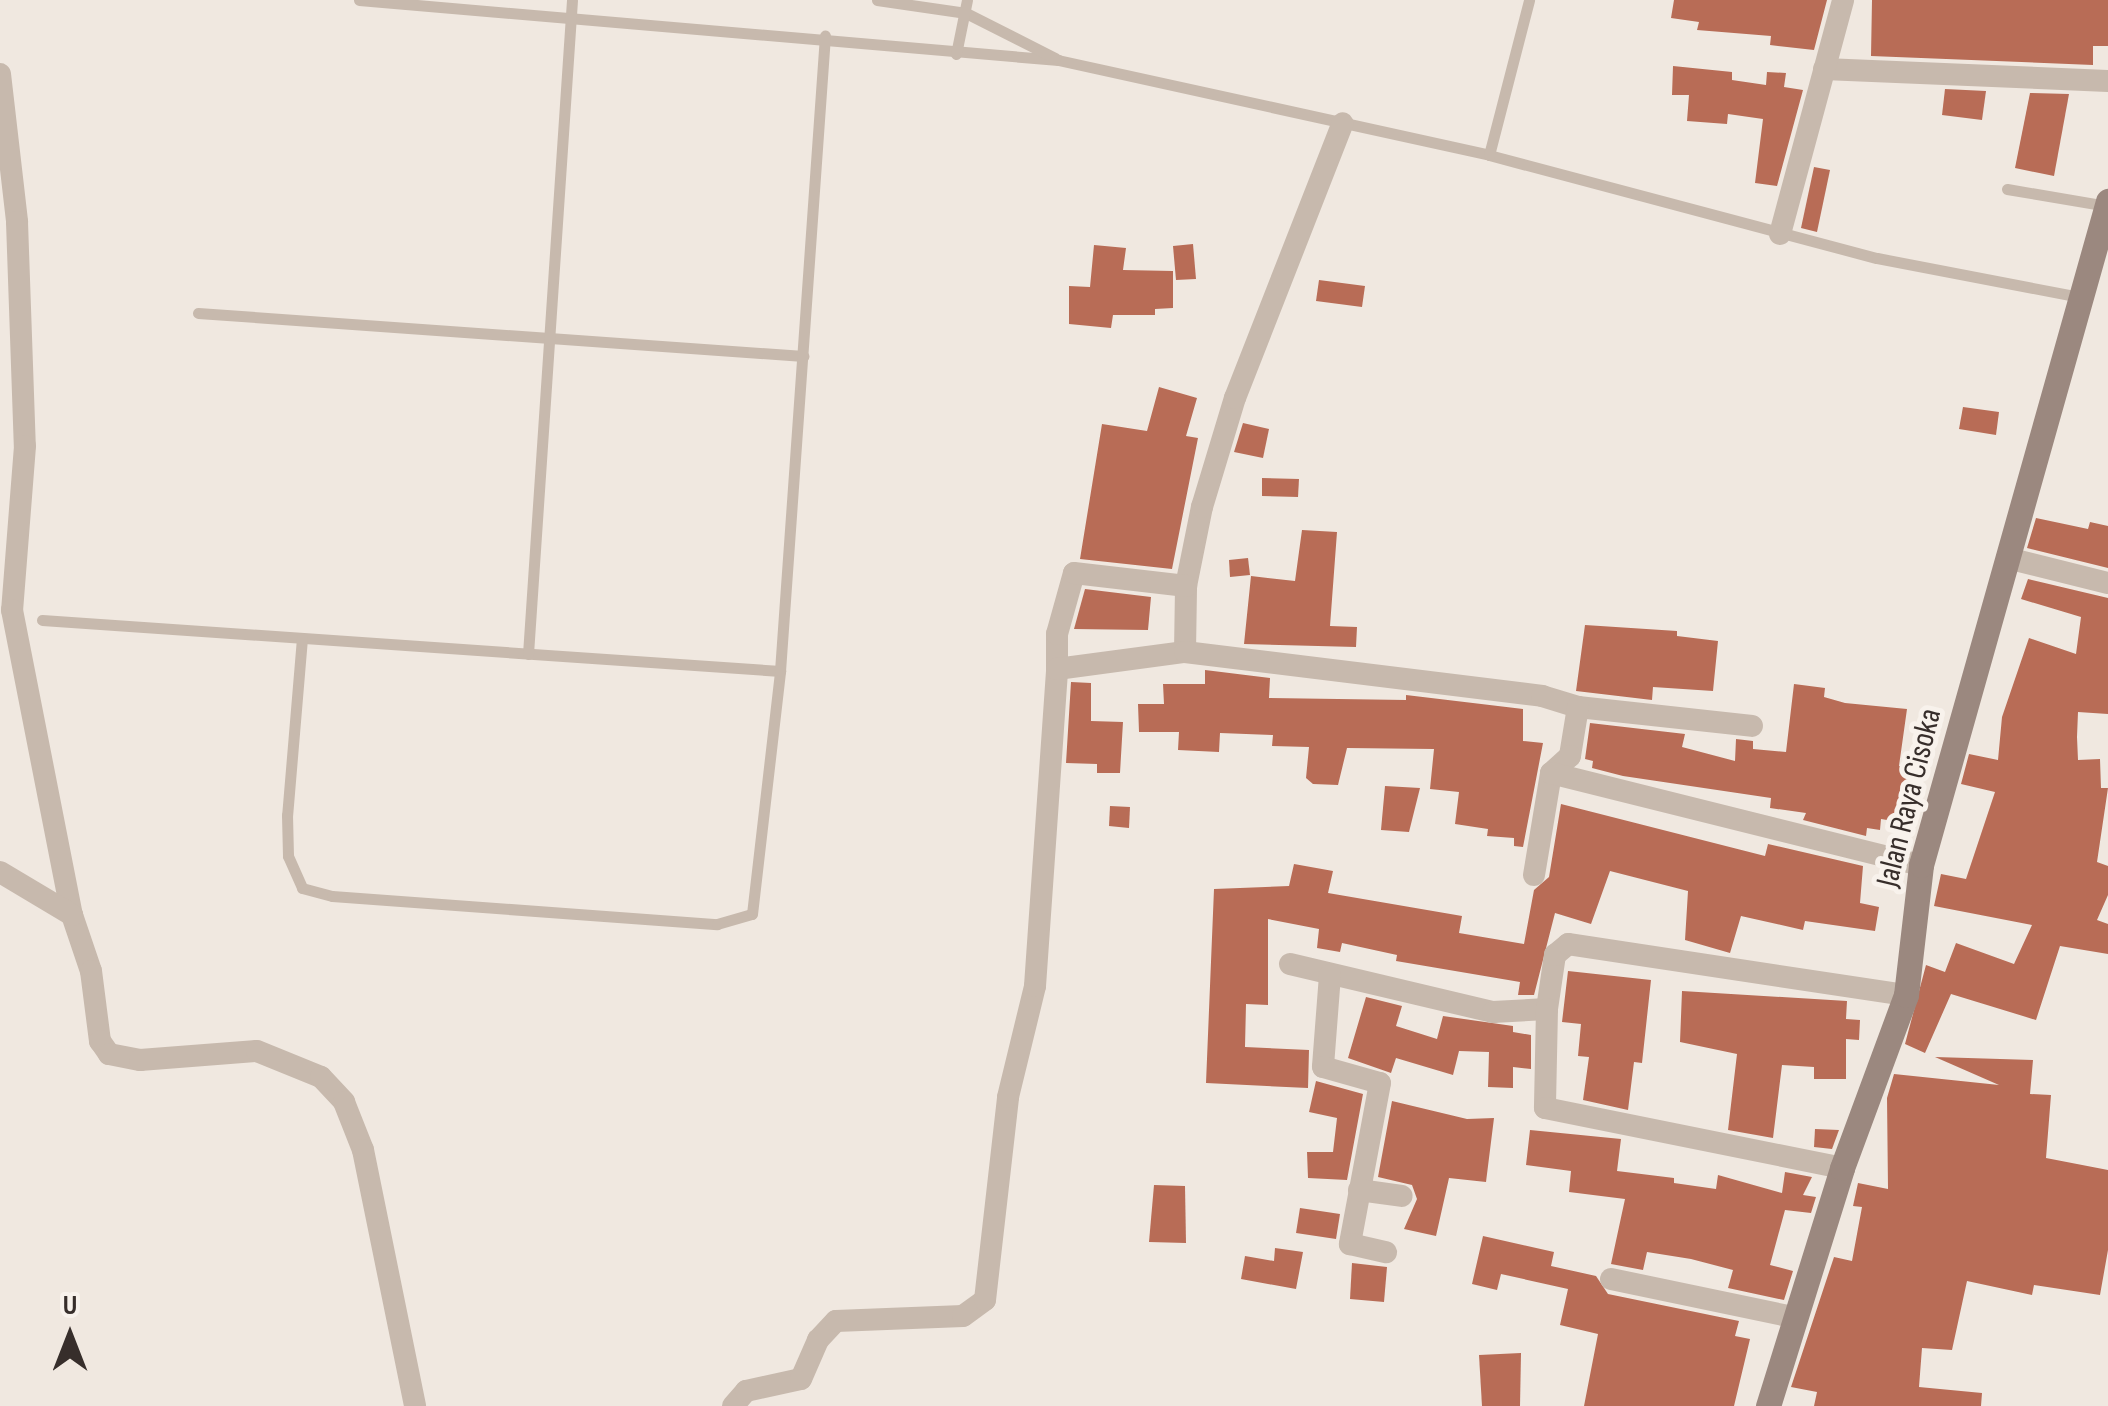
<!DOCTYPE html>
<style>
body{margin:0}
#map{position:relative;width:2108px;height:1406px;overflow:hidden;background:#f0e8e0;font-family:"Sofia Sans Condensed",sans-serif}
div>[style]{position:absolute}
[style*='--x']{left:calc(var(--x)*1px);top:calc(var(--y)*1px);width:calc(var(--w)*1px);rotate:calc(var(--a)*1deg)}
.building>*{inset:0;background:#b86c56}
.lane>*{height:11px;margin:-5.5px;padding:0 5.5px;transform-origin:5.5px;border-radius:5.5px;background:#c7b9ad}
.street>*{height:22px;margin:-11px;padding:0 11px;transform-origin:11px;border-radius:11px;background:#c7b9ad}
.secondary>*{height:25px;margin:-12.5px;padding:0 12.5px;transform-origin:12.5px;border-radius:12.5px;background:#9b887f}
span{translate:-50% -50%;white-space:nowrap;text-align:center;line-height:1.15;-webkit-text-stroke:10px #f8f2ec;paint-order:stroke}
.street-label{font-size:32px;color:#372e2b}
.north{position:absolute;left:20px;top:1286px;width:100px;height:100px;-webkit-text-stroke:8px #f8f2ec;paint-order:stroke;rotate:0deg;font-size:28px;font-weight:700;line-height:40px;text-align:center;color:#372e2b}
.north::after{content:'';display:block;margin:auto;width:35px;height:45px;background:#372e2b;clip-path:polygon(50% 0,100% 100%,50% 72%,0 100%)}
</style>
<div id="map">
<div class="building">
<i style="clip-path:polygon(1674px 0,1827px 0,1814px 50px,1770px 45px,1771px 36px,1697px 30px,1699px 22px,1671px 18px)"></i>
<i style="clip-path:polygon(1872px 0,2108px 0,2108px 46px,2093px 46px,2093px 65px,1871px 56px)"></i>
<i style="clip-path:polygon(1673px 66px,1732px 72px,1732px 80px,1766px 85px,1767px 72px,1786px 73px,1784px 87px,1803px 90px,1777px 186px,1755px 183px,1763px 119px,1728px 114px,1727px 124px,1687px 121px,1689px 95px,1672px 95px)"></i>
<i style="clip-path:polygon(1945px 89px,1986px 91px,1982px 120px,1942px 115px)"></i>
<i style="clip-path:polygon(2030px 93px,2069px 94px,2054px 176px,2015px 168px)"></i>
<i style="clip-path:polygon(1814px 167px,1830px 170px,1817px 232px,1801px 228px)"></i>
<i style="clip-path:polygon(1193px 244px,1196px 279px,1176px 280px,1173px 246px)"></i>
<i style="clip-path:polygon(1094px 245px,1126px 248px,1123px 270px,1173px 271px,1173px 308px,1155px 309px,1155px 315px,1113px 315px,1111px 328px,1069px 324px,1069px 286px,1090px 287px)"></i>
<i style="clip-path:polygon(1319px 280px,1365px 286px,1362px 307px,1316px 301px)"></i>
<i style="clip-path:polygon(1159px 387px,1197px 398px,1186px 436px,1198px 438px,1172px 569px,1080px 559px,1102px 424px,1147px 431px)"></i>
<i style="clip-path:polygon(1963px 407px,1999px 412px,1996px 435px,1959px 429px)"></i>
<i style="clip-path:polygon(1243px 423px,1269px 429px,1263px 458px,1234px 452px)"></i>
<i style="clip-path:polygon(1262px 478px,1299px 479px,1298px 497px,1262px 496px)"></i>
<i style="clip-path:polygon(2036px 518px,2088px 529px,2090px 522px,2108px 526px,2108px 568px,2027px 548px)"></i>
<i style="clip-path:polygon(1302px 530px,1337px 532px,1330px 626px,1357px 627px,1356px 647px,1244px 644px,1251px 576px,1295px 581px)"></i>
<i style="clip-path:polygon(1248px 558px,1250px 575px,1230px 577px,1229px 560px)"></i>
<i style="clip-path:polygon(2028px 579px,2108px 598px,2108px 714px,2078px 712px,2077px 737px,2078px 760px,2100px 759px,2101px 788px,2108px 788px,2097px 862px,2108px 866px,2108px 895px,2097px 920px,2108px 924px,2108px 954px,2060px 946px,2036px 1020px,1951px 994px,1925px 1053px,1905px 1044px,1926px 965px,1945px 972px,1956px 943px,2014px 964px,2032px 925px,1934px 906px,1941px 874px,1966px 879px,1995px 792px,1961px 784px,1969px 754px,1998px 760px,2002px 717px,2029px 638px,2076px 654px,2081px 617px,2021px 599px)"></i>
<i style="clip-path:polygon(1085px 589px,1151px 597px,1148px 630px,1074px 629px)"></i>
<i style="clip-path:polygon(1585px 625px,1677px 631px,1677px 636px,1718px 641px,1713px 691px,1653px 687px,1652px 700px,1576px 691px)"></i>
<i style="clip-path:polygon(1205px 670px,1270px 678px,1269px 698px,1406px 700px,1406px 695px,1523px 709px,1523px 741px,1543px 743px,1523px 847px,1514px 846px,1514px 838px,1487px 836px,1488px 829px,1455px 824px,1459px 792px,1430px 789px,1434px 749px,1347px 748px,1338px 785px,1313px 784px,1306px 778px,1309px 747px,1272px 746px,1273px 735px,1220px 733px,1219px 752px,1178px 750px,1179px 732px,1139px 732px,1138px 704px,1164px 704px,1163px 684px,1205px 684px)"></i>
<i style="clip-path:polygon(1071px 682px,1091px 683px,1091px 721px,1123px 722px,1120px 773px,1097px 773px,1097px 764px,1066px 763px)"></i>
<i style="clip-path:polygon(1794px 684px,1825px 688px,1824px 697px,1845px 703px,1907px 709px,1899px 766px,1923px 767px,1921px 787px,1905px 786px,1899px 822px,1881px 819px,1880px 830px,1867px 828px,1866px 836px,1803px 820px,1806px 813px,1770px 808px,1771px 798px,1623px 776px,1592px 768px,1593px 761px,1585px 759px,1590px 723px,1685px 734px,1682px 747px,1735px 761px,1736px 739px,1753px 741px,1753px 749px,1786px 752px)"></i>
<i style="clip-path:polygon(1385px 786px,1420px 788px,1409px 832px,1381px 830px)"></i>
<i style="clip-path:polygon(1561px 804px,1765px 856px,1768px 844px,1863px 866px,1860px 903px,1879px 907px,1875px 931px,1805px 921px,1803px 930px,1741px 916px,1730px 953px,1685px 940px,1688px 891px,1610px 871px,1591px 924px,1555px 913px,1534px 995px,1518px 995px,1520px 982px,1396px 961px,1397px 955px,1342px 943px,1340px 952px,1317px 948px,1319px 929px,1268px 919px,1268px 1005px,1246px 1004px,1245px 1047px,1309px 1050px,1308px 1088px,1206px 1083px,1214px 889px,1289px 886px,1294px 864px,1333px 871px,1328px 893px,1462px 916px,1459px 933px,1524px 944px,1534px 890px,1549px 877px)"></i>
<i style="clip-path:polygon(1110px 806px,1130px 807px,1129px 828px,1109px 826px)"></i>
<i style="clip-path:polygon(1568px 971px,1651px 980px,1642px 1063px,1634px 1062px,1628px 1110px,1583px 1100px,1589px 1057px,1578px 1056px,1581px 1024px,1562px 1022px)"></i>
<i style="clip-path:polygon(1682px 991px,1847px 1001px,1846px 1019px,1860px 1020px,1859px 1040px,1846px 1039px,1846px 1079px,1814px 1079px,1814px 1067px,1782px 1065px,1773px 1138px,1728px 1130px,1737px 1054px,1680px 1042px)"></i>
<i style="clip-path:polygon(1366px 997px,1402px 1006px,1396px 1026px,1437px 1039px,1443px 1016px,1513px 1026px,1513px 1032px,1531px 1035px,1531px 1069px,1513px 1067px,1513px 1088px,1488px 1087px,1489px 1052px,1459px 1051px,1453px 1075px,1396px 1058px,1391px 1073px,1348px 1058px)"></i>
<i style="clip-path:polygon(1935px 1057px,2033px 1060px,2030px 1094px,2051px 1095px,2046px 1158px,2108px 1170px,2108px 1250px,2100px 1295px,2034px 1285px,2032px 1295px,1967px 1281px,1952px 1350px,1922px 1348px,1919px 1387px,1982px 1393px,1981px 1406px,1814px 1406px,1817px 1392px,1791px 1387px,1834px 1257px,1852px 1261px,1862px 1207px,1853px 1206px,1858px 1183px,1888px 1189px,1887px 1098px,1894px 1074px,1999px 1085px)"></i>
<i style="clip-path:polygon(1316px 1081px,1363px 1094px,1347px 1180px,1308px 1178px,1307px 1152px,1333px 1152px,1337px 1118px,1309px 1112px)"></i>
<i style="clip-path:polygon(1392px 1101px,1467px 1119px,1494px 1118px,1486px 1182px,1449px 1178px,1436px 1236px,1404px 1229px,1417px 1199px,1412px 1185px,1378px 1177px)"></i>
<i style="clip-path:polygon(1815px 1129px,1839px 1130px,1832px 1149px,1814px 1147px)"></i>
<i style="clip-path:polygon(1530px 1130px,1621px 1139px,1617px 1171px,1674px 1178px,1674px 1183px,1716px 1189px,1718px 1175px,1782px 1193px,1785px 1172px,1812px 1177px,1803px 1195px,1816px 1197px,1811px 1213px,1785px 1210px,1770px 1265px,1793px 1271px,1784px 1300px,1728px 1288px,1733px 1270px,1691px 1259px,1647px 1252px,1643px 1270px,1611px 1264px,1625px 1199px,1569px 1192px,1571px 1171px,1526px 1165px)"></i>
<i style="clip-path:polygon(1154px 1185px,1185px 1186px,1186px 1243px,1149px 1242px)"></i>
<i style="clip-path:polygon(1300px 1208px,1340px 1214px,1336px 1239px,1296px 1233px)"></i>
<i style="clip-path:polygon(1483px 1236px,1554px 1252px,1551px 1266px,1596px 1276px,1608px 1294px,1739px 1321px,1735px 1336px,1750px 1339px,1734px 1406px,1584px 1406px,1598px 1334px,1560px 1325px,1568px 1289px,1501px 1274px,1497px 1290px,1472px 1284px)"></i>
<i style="clip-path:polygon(1275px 1248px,1303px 1252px,1296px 1289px,1241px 1279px,1245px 1256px,1274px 1261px)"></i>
<i style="clip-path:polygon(1352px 1263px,1387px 1267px,1384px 1302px,1350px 1299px)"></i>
<i style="clip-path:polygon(1521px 1353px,1520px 1406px,1482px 1406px,1479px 1355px)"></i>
</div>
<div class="lane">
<i style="--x:359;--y:0;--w:702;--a:4.91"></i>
<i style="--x:1058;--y:60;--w:441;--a:12.4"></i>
<i style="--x:1489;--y:155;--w:401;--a:14.9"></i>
<i style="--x:1877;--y:258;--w:206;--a:10.9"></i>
<i style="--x:877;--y:0;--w:90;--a:8.3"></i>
<i style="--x:966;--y:13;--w:100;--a:26.8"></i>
<i style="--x:956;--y:54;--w:55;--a:-78.5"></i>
<i style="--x:1489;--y:155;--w:160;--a:-75.5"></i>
<i style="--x:2007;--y:189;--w:101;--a:9.6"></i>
<i style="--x:198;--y:313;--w:607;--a:4.07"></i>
<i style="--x:42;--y:620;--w:740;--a:3.95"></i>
<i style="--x:302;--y:638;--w:178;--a:94.8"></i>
<i style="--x:287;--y:815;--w:41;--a:88.6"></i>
<i style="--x:288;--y:856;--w:35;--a:66"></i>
<i style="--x:302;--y:888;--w:31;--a:15"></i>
<i style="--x:332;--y:896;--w:386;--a:4.2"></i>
<i style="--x:717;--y:924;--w:36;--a:-16"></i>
<i style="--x:752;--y:914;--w:245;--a:-83.4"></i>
<i style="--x:780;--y:671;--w:637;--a:-85.95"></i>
<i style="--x:528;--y:654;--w:655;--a:-86.15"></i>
</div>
<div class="street">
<i style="--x:1824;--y:69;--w:284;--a:2.4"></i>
<i style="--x:0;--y:74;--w:149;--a:83.4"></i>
<i style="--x:17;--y:222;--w:224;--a:88"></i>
<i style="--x:25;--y:446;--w:165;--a:94.5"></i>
<i style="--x:12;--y:610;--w:311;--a:78.9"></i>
<i style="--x:72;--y:915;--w:59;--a:71.3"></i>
<i style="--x:91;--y:971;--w:71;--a:82.7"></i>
<i style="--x:100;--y:1041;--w:16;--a:55"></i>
<i style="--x:109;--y:1054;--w:32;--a:11"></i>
<i style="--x:140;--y:1060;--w:117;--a:-4.4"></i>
<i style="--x:257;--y:1051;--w:69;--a:22.1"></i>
<i style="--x:321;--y:1077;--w:34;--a:47"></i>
<i style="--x:344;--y:1102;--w:52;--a:68.4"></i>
<i style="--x:363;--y:1150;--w:261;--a:78.5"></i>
<i style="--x:1780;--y:234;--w:242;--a:-74.9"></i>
<i style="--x:2007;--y:558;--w:104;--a:13.9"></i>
<i style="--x:1185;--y:652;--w:66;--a:-89.1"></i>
<i style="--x:1186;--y:586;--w:81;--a:-78.6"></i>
<i style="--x:1202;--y:507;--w:114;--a:-73.2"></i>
<i style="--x:1235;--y:398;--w:295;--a:-68.6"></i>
<i style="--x:1057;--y:669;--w:35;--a:-90"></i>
<i style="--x:1057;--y:634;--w:63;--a:-74.4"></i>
<i style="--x:1074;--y:573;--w:113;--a:6.6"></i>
<i style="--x:1578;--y:707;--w:175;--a:6.2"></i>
<i style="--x:0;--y:872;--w:84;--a:30.8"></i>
<i style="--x:1534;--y:875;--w:103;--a:-80.5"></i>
<i style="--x:1290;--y:964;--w:209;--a:13.3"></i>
<i style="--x:1493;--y:1012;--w:54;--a:-3.2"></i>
<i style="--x:1547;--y:1009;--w:55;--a:-81.6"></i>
<i style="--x:1555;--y:955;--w:17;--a:-40"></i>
<i style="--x:1568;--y:944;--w:342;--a:8.6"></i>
<i style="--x:1330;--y:975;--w:92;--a:94.4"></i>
<i style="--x:1323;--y:1067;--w:59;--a:15.7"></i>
<i style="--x:1380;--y:1083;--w:164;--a:100.6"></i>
<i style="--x:1350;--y:1244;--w:37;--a:13"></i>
<i style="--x:1547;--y:1009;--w:99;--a:91.2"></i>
<i style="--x:1545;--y:1108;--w:303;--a:11.4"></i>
<i style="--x:1359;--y:1190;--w:43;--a:7.9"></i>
<i style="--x:1611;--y:1279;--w:190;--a:11.8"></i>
<i style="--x:733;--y:1406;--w:20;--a:-49"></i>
<i style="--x:746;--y:1391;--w:56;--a:-12.3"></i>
<i style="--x:801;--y:1379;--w:43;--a:-66.4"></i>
<i style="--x:818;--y:1340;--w:26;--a:-47"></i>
<i style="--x:836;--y:1321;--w:127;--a:-2.3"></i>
<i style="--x:963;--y:1316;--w:27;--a:-36"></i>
<i style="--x:985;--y:1300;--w:204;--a:-83.5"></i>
<i style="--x:1008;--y:1097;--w:114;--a:-76.3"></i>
<i style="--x:1035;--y:986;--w:318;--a:-86"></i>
<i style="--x:1057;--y:669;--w:129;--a:-7.6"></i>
<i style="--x:1185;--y:652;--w:360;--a:7"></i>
<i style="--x:1542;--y:696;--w:38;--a:17"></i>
<i style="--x:1578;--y:707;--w:50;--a:99.3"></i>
<i style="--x:1570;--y:756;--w:25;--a:138"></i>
<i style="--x:1551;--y:773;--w:381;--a:14"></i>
</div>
<div class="secondary">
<i style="--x:1768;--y:1406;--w:249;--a:-72.7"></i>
<i style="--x:1842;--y:1168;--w:184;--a:-69.7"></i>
<i style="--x:1906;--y:995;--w:131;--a:-83.4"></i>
<i style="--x:1921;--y:865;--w:690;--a:-74.27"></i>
</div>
<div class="street-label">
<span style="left:1910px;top:798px;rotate:-76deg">Jalan Raya Cisoka</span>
</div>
<div class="north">U</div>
</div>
